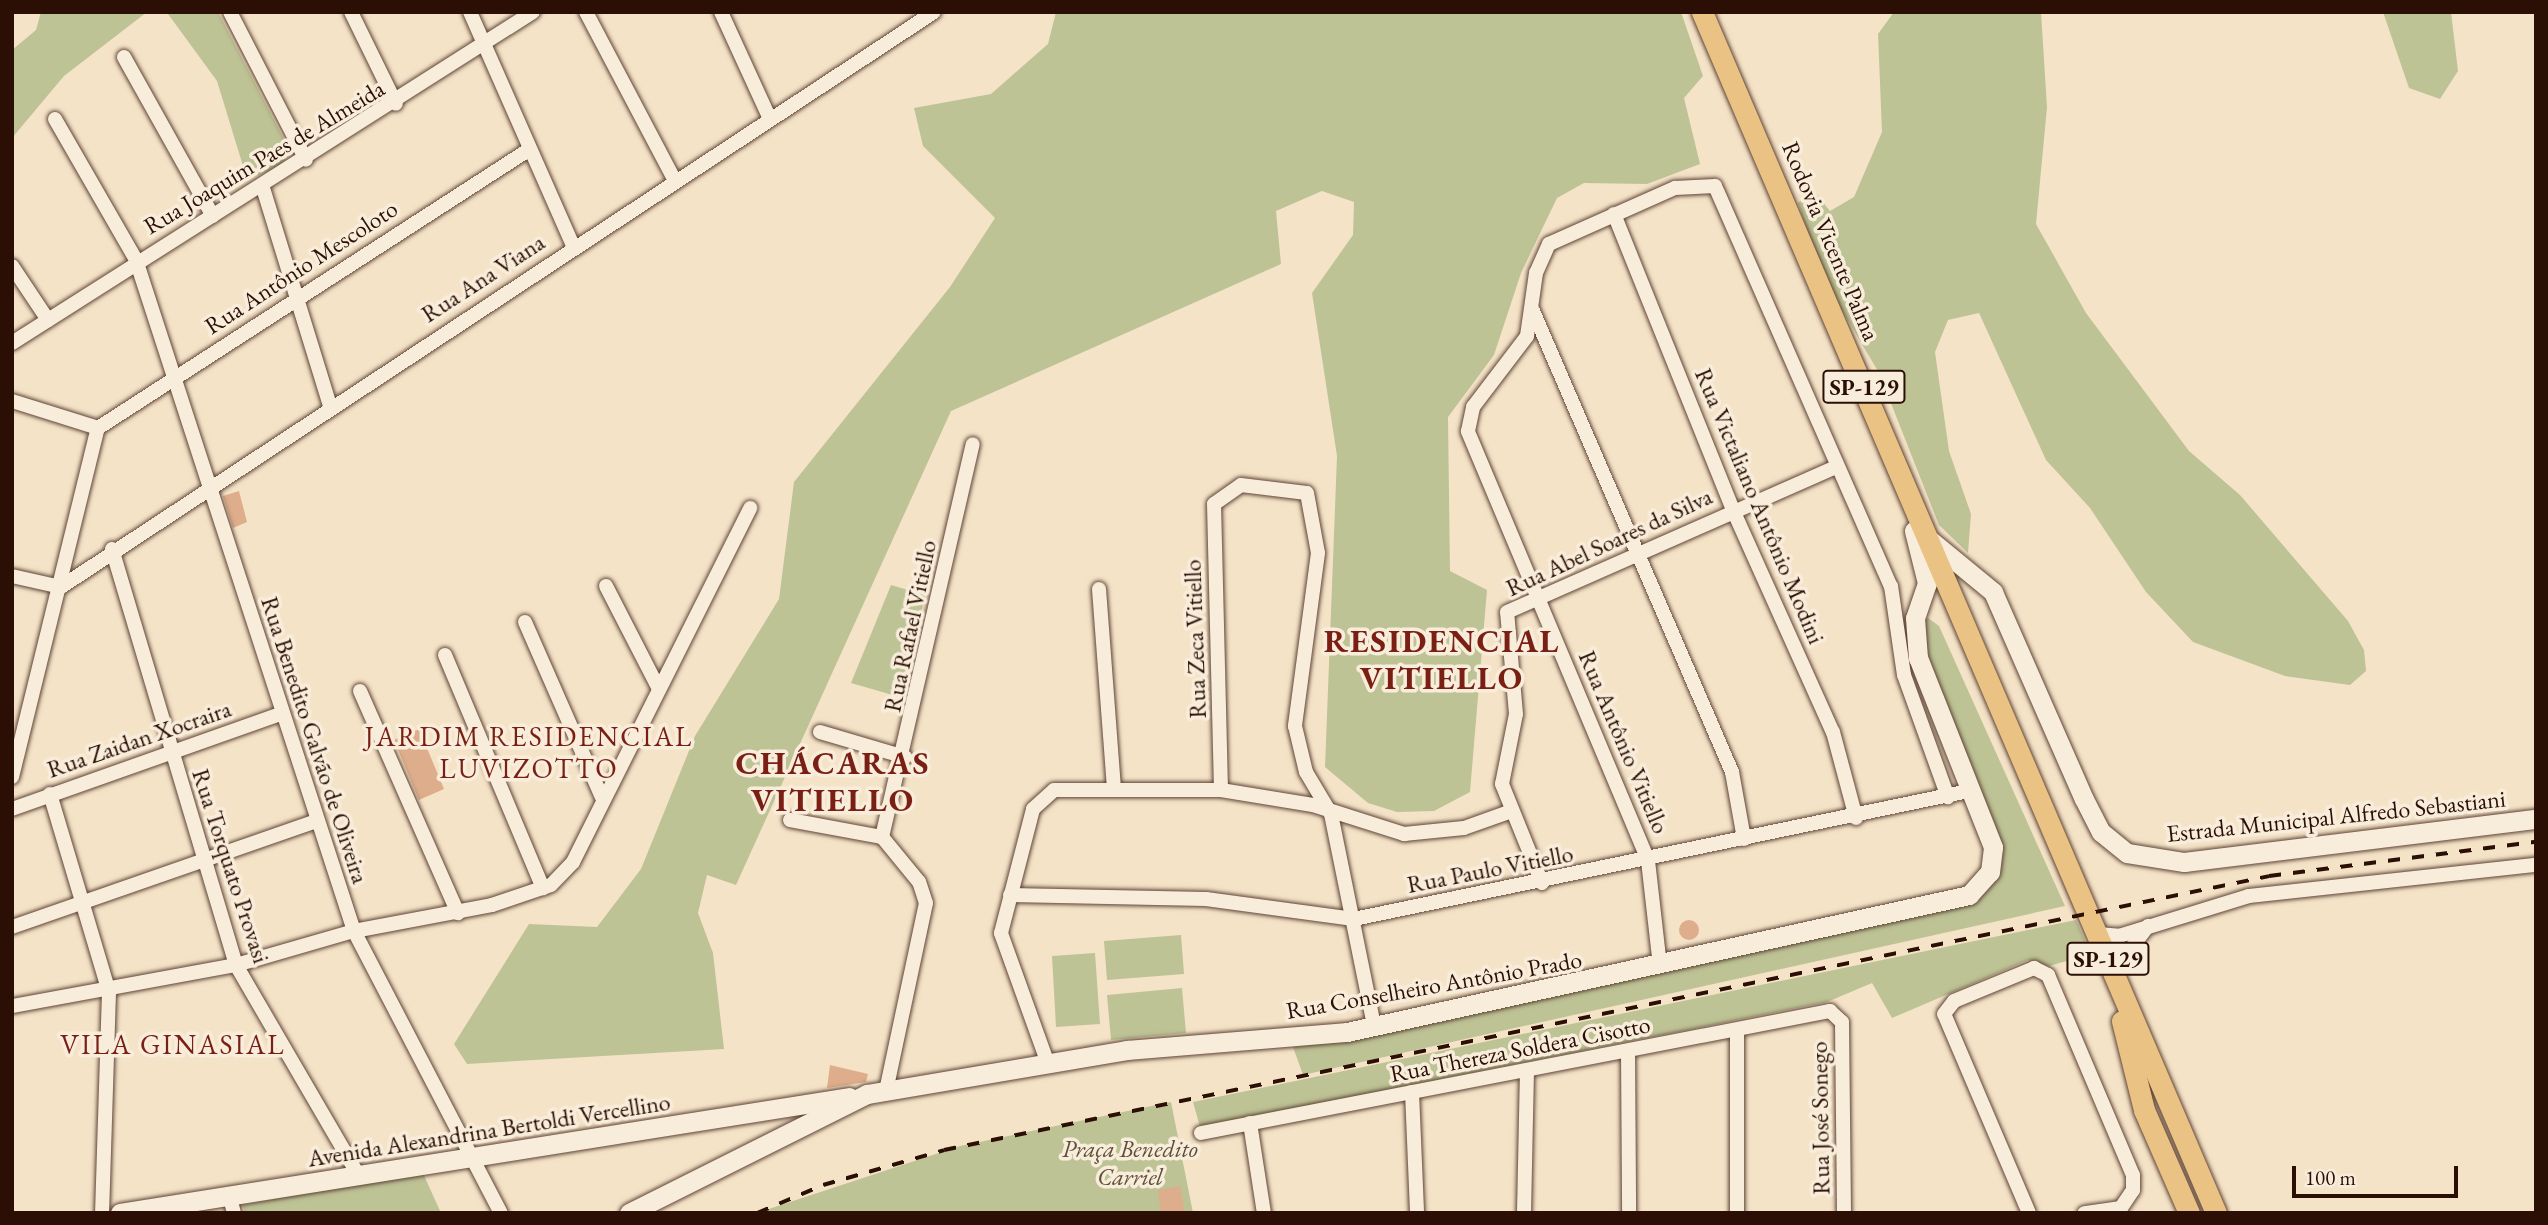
<!DOCTYPE html>
<meta charset="utf-8">
<style>
body{margin:0}
#map{position:relative;width:2548px;height:1225px;overflow:hidden;background:#f5e3c8;font-family:"EB Garamond",serif}
div>[style]{position:absolute}
[style*='--x']{left:calc(var(--x)*1px);top:calc(var(--y)*1px);width:calc(var(--w)*1px);rotate:calc(var(--a)*1deg)}
.green>*{inset:0;background:#bdc395}
.building>*{inset:0;background:#dead8b}
.round{border-radius:50%}
.roads{filter:drop-shadow(0 0 2px #5e4435) drop-shadow(0 0 2px #5e4435)}
.street>*{height:14px;margin:-7px;padding:0 7px;transform-origin:7px;border-radius:7px;background:#f8eddb}
.secondary>*{height:19px;margin:-9.5px;padding:0 9.5px;transform-origin:9.5px;border-radius:9.5px;background:#f8eddb}
.primary>*{height:21px;margin:-10.5px;padding:0 10.5px;transform-origin:10.5px;border-radius:10.5px;background:#eac284}
.rail>*{height:3.5px;margin-top:-1.75px;transform-origin:0;background:repeating-linear-gradient(90deg,#2b0f04 0 12px,transparent 0 24px)}
span{translate:-50% -50%;white-space:nowrap;text-align:center;line-height:1.15;-webkit-text-stroke:7px #f8eddb;paint-order:stroke}
.shield-label span{padding:2px 5px;background:#f8eddb;border:2px solid;border-radius:5px;-webkit-text-stroke-width:0}
.shield-label{font-size:23px;color:#2b0f04;font-weight:700}
.street-label{font-size:24px;color:#2b0f04}
.park-label{font-size:24px;color:#5e4e37;font-style:italic}
.quarter-label{font-size:28px;color:#7a1f14;letter-spacing:2px}
.district-label{font-size:32px;color:#7a1f14;font-weight:700;letter-spacing:2px}
.frame{position:absolute;inset:0;border:14px solid #2b0f04;pointer-events:none}
.scale{position:absolute;left:2292px;top:1166px;width:166px;height:32px;box-sizing:border-box;border:4px solid #2b0f04;border-top:0;padding-left:9px;font-size:21px;line-height:24px;white-space:nowrap;color:#2b0f04;-webkit-text-stroke:5px #f8eddb;paint-order:stroke}
</style>
<div id="map">
<div class="green">
<i style="clip-path:polygon(41px 12px,147px 12px,64px 76px,12px 138px,12px 50px,36px 30px)"></i>
<i style="clip-path:polygon(218px 12px,289px 149px,283px 165px,253px 177px,243px 166px,217px 81px,168px 14px)"></i>
<i style="clip-path:polygon(1056px 12px,1681px 12px,1703px 76px,1684px 98px,1700px 164px,1647px 184px,1584px 183px,1557px 198px,1521px 273px,1494px 355px,1448px 417px,1450px 571px,1487px 590px,1470px 792px,1434px 811px,1397px 812px,1368px 803px,1325px 767px,1337px 456px,1312px 293px,1353px 235px,1354px 202px,1322px 191px,1276px 211px,1281px 264px,951px 411px,736px 885px,707px 875px,698px 913px,713px 953px,724px 1049px,467px 1064px,454px 1044px,529px 924px,597px 927px,641px 869px,695px 736px,779px 599px,794px 482px,950px 287px,995px 218px,923px 146px,914px 108px,991px 94px,1048px 44px)"></i>
<i style="clip-path:polygon(1894px 12px,2041px 12px,2047px 107px,2036px 224px,2086px 313px,2189px 451px,2240px 495px,2348px 621px,2364px 650px,2366px 671px,2350px 685px,2285px 676px,2193px 642px,2146px 592px,2090px 508px,2046px 460px,1979px 313px,1948px 320px,1935px 352px,1949px 451px,1971px 514px,1968px 553px,1939px 525px,1879px 373px,1824px 280px,1798px 203px,1813px 190px,1830px 211px,1854px 197px,1882px 132px,1878px 34px)"></i>
<i style="clip-path:polygon(2383px 12px,2451px 12px,2458px 71px,2440px 99px,2409px 88px)"></i>
<i style="clip-path:polygon(891px 585px,925px 595px,903px 698px,851px 683px)"></i>
<i style="clip-path:polygon(1928px 618px,1939px 626px,2065px 906px,1303px 1075px,1293px 1047px,1962px 905px,1997px 870px,1936px 686px,1921px 625px)"></i>
<i style="clip-path:polygon(2076px 920px,2091px 954px,2049px 966px,2028px 960px,1892px 1018px,1872px 983px,1827px 1002px,1200px 1127px,1193px 1102px)"></i>
<i style="clip-path:polygon(1181px 935px,1184px 974px,1107px 980px,1104px 941px)"></i>
<i style="clip-path:polygon(1095px 953px,1100px 1024px,1056px 1027px,1052px 956px)"></i>
<i style="clip-path:polygon(1182px 988px,1186px 1033px,1111px 1040px,1107px 995px)"></i>
<i style="clip-path:polygon(1171px 1102px,1193px 1213px,757px 1213px,960px 1146px)"></i>
<i style="clip-path:polygon(422px 1171px,441px 1213px,245px 1213px,243px 1205px)"></i>
</div>
<div class="building">
<i style="clip-path:polygon(239px 491px,247px 522px,233px 528px,223px 496px)"></i>
<i style="clip-path:polygon(419px 729px,444px 789px,419px 800px,394px 740px)"></i>
<i class="round" style="left:1679px;top:920px;width:20px;height:20px"></i>
<i style="clip-path:polygon(830px 1065px,868px 1074px,866px 1082px,827px 1088px)"></i>
<i style="clip-path:polygon(1180px 1186px,1185px 1213px,1161px 1213px,1158px 1190px)"></i>
</div>
<div class="roads">
<div class="street">
<i style="--x:230;--y:12;--w:166;--a:62.8"></i>
<i style="--x:351;--y:12;--w:102;--a:63.9"></i>
<i style="--x:470;--y:12;--w:256;--a:66.2"></i>
<i style="--x:586;--y:12;--w:191;--a:62.2"></i>
<i style="--x:721;--y:12;--w:118;--a:65.4"></i>
<i style="--x:124;--y:57;--w:182;--a:60.8"></i>
<i style="--x:55;--y:119;--w:163;--a:60.1"></i>
<i style="--x:136;--y:260;--w:706;--a:72"></i>
<i style="--x:354;--y:931;--w:318;--a:62.5"></i>
<i style="--x:263;--y:188;--w:228;--a:72.9"></i>
<i style="--x:1614;--y:214;--w:319;--a:68.1"></i>
<i style="--x:1733;--y:510;--w:243;--a:65.8"></i>
<i style="--x:1833;--y:732;--w:89;--a:75"></i>
<i style="--x:12;--y:266;--w:65;--a:56.3"></i>
<i style="--x:1533;--y:311;--w:502;--a:66.65"></i>
<i style="--x:1732;--y:772;--w:68;--a:79.8"></i>
<i style="--x:12;--y:343;--w:617;--a:-32.43"></i>
<i style="--x:12;--y:401;--w:90;--a:17.4"></i>
<i style="--x:98;--y:428;--w:514;--a:-32.86"></i>
<i style="--x:112;--y:549;--w:434;--a:73.4"></i>
<i style="--x:236;--y:965;--w:243;--a:59.8"></i>
<i style="--x:12;--y:576;--w:50;--a:12.7"></i>
<i style="--x:61;--y:587;--w:1045;--a:-33.37"></i>
<i style="--x:606;--y:586;--w:116;--a:62.8"></i>
<i style="--x:1099;--y:589;--w:201;--a:85.7"></i>
<i style="--x:525;--y:622;--w:191;--a:66.3"></i>
<i style="--x:445;--y:655;--w:253;--a:67.2"></i>
<i style="--x:360;--y:691;--w:243;--a:66.2"></i>
<i style="--x:820;--y:732;--w:89;--a:16.4"></i>
<i style="--x:12;--y:777;--w:359;--a:-76.2"></i>
<i style="--x:1221;--y:790;--w:286;--a:-91.4"></i>
<i style="--x:1214;--y:504;--w:33;--a:-35"></i>
<i style="--x:1241;--y:485;--w:66;--a:6.9"></i>
<i style="--x:1307;--y:493;--w:61;--a:79.6"></i>
<i style="--x:1318;--y:553;--w:175;--a:97.6"></i>
<i style="--x:1295;--y:726;--w:47;--a:76.6"></i>
<i style="--x:1306;--y:772;--w:49;--a:59.2"></i>
<i style="--x:1331;--y:814;--w:216;--a:78.5"></i>
<i style="--x:50;--y:794;--w:207;--a:73.4"></i>
<i style="--x:109;--y:992;--w:221;--a:91.8"></i>
<i style="--x:12;--y:809;--w:285;--a:-19.5"></i>
<i style="--x:790;--y:820;--w:94;--a:10.5"></i>
<i style="--x:1542;--y:883;--w:107;--a:-112"></i>
<i style="--x:1502;--y:784;--w:71;--a:-78.7"></i>
<i style="--x:1516;--y:714;--w:102;--a:-95"></i>
<i style="--x:1507;--y:612;--w:359;--a:-23.8"></i>
<i style="--x:1010;--y:895;--w:196;--a:1.2"></i>
<i style="--x:1206;--y:899;--w:149;--a:7.7"></i>
<i style="--x:1354;--y:919;--w:632;--a:-11.77"></i>
<i style="--x:12;--y:927;--w:322;--a:-19.2"></i>
<i style="--x:2098;--y:934;--w:21;--a:5"></i>
<i style="--x:2119;--y:936;--w:136;--a:-17.1"></i>
<i style="--x:2249;--y:896;--w:289;--a:-6.2"></i>
<i style="--x:1660;--y:966;--w:107;--a:-96.5"></i>
<i style="--x:1648;--y:860;--w:465;--a:-112.8"></i>
<i style="--x:1468;--y:431;--w:25;--a:-78"></i>
<i style="--x:1473;--y:407;--w:89;--a:-52.7"></i>
<i style="--x:1527;--y:336;--w:64;--a:-81.9"></i>
<i style="--x:1536;--y:273;--w:32;--a:-66"></i>
<i style="--x:1549;--y:244;--w:138;--a:-24"></i>
<i style="--x:1675;--y:188;--w:40;--a:-2.9"></i>
<i style="--x:1715;--y:186;--w:437;--a:66.3"></i>
<i style="--x:1891;--y:586;--w:90;--a:81.7"></i>
<i style="--x:1904;--y:675;--w:130;--a:70.2"></i>
<i style="--x:2113;--y:972;--w:58;--a:-52.7"></i>
<i style="--x:12;--y:1006;--w:228;--a:-10.4"></i>
<i style="--x:236;--y:965;--w:123;--a:-16.1"></i>
<i style="--x:354;--y:931;--w:140;--a:-10.7"></i>
<i style="--x:492;--y:905;--w:62;--a:-18.7"></i>
<i style="--x:551;--y:885;--w:32;--a:-46"></i>
<i style="--x:573;--y:862;--w:396;--a:-63.4"></i>
<i style="--x:1737;--y:1032;--w:181;--a:90"></i>
<i style="--x:1628;--y:1051;--w:162;--a:89.6"></i>
<i style="--x:1047;--y:1061;--w:136;--a:-109.8"></i>
<i style="--x:1001;--y:933;--w:128;--a:-75.5"></i>
<i style="--x:1033;--y:809;--w:28;--a:-42"></i>
<i style="--x:1054;--y:790;--w:167;--a:0"></i>
<i style="--x:1221;--y:790;--w:93;--a:9.3"></i>
<i style="--x:1313;--y:805;--w:96;--a:17.7"></i>
<i style="--x:1404;--y:834;--w:60;--a:-5.7"></i>
<i style="--x:1464;--y:828;--w:48;--a:-19.6"></i>
<i style="--x:886;--y:1091;--w:192;--a:-78"></i>
<i style="--x:926;--y:903;--w:22;--a:-108"></i>
<i style="--x:919;--y:882;--w:58;--a:-129.4"></i>
<i style="--x:882;--y:837;--w:403;--a:-77"></i>
<i style="--x:1412;--y:1092;--w:121;--a:87.6"></i>
<i style="--x:1250;--y:1123;--w:91;--a:81.2"></i>
<i style="--x:1201;--y:1133;--w:641;--a:-10.98"></i>
<i style="--x:1830;--y:1011;--w:16;--a:43"></i>
<i style="--x:1842;--y:1022;--w:191;--a:89.4"></i>
<i style="--x:230;--y:1198;--w:16;--a:75"></i>
<i style="--x:1524;--y:1213;--w:143;--a:-88.8"></i>
<i style="--x:2029;--y:1213;--w:216;--a:-113.1"></i>
<i style="--x:1944;--y:1014;--w:16;--a:-52"></i>
<i style="--x:1954;--y:1001;--w:87;--a:-22.4"></i>
<i style="--x:2034;--y:968;--w:16;--a:27"></i>
<i style="--x:2048;--y:975;--w:217;--a:67"></i>
<i style="--x:2133;--y:1175;--w:15;--a:90"></i>
<i style="--x:2133;--y:1190;--w:22;--a:124"></i>
<i style="--x:2121;--y:1208;--w:37;--a:172"></i>
</div>
<div class="secondary">
<i style="--x:1930;--y:540;--w:82;--a:39.5"></i>
<i style="--x:1993;--y:592;--w:226;--a:66.3"></i>
<i style="--x:2084;--y:799;--w:37;--a:63"></i>
<i style="--x:2101;--y:832;--w:33;--a:39"></i>
<i style="--x:2127;--y:853;--w:58;--a:9"></i>
<i style="--x:2184;--y:862;--w:355;--a:-7"></i>
<i style="--x:120;--y:1213;--w:738;--a:-9.04"></i>
<i style="--x:629;--y:1213;--w:266;--a:-26.6"></i>
<i style="--x:867;--y:1094;--w:264;--a:-9.6"></i>
<i style="--x:1127;--y:1050;--w:221;--a:-4.7"></i>
<i style="--x:1347;--y:1032;--w:637;--a:-12.42"></i>
<i style="--x:1969;--y:895;--w:31;--a:-48"></i>
<i style="--x:1990;--y:872;--w:25;--a:-83"></i>
<i style="--x:1993;--y:847;--w:203;--a:-111.6"></i>
<i style="--x:1918;--y:658;--w:40;--a:-94.3"></i>
<i style="--x:1915;--y:618;--w:37;--a:-71"></i>
<i style="--x:1927;--y:583;--w:54;--a:-104"></i>
</div>
<div class="primary">
<i style="--x:1702;--y:12;--w:1306;--a:66.83"></i>
<i style="--x:2122;--y:1021;--w:92;--a:76.1"></i>
<i style="--x:2144;--y:1110;--w:112;--a:66.4"></i>
</div>
</div>
<div class="rail">
<i style="--x:757;--y:1213;--w:72;--a:-23"></i>
<i style="--x:823;--y:1185;--w:126;--a:-16.1"></i>
<i style="--x:944;--y:1150;--w:1353;--a:-11.68"></i>
<i style="--x:2269;--y:876;--w:269;--a:-7.3"></i>
</div>
<div class="shield-label">
<span style="left:1864px;top:387px">SP-129</span>
<span style="left:2108px;top:959px">SP-129</span>
</div>
<div class="street-label">
<span style="left:264px;top:157px;rotate:-31deg">Rua Joaquim Paes de Almeida</span>
<span style="left:1831px;top:241px;rotate:67deg">Rodovia Vicente Palma</span>
<span style="left:301px;top:267px;rotate:-33deg">Rua Antônio Mescoloto</span>
<span style="left:483px;top:278px;rotate:-33deg">Rua Ana Viana</span>
<span style="left:1760px;top:506px;rotate:67deg">Rua Victaliano Antônio Modini</span>
<span style="left:1609px;top:542px;rotate:-25deg">Rua Abel Soares da Silva</span>
<span style="left:910px;top:626px;rotate:-78deg">Rua Rafael Vitiello</span>
<span style="left:1195px;top:639px;rotate:-92deg">Rua Zeca Vitiello</span>
<span style="left:139px;top:739px;rotate:-19deg">Rua Zaidan Xocraira</span>
<span style="left:315px;top:740px;rotate:72deg">Rua Benedito Galvão de Oliveira</span>
<span style="left:1624px;top:742px;rotate:67deg">Rua Antônio Vitiello</span>
<span style="left:2336px;top:816px;rotate:-6deg">Estrada Municipal Alfredo Sebastiani</span>
<span style="left:231px;top:866px;rotate:72deg">Rua Torquato Provasi</span>
<span style="left:1490px;top:869px;rotate:-11deg">Rua Paulo Vitiello</span>
<span style="left:1434px;top:985px;rotate:-10deg">Rua Conselheiro Antônio Prado</span>
<span style="left:1520px;top:1049px;rotate:-11deg">Rua Thereza Soldera Cisotto</span>
<span style="left:1820px;top:1118px;rotate:-91deg">Rua José Sonego</span>
<span style="left:489px;top:1130px;rotate:-9deg">Avenida Alexandrina Bertoldi Vercellino</span>
</div>
<div class="park-label">
<span style="left:1130px;top:1163px">Praça Benedito<br>Carriel</span>
</div>
<div class="quarter-label">
<span style="left:529px;top:752px">JARDIM RESIDENCIAL<br>LUVIZOTTO</span>
<span style="left:173px;top:1044px">VILA GINASIAL</span>
</div>
<div class="district-label">
<span style="left:1442px;top:660px">RESIDENCIAL<br>VITIELLO</span>
<span style="left:833px;top:782px">CHÁCARAS<br>VITIELLO</span>
</div>
<div class="frame"></div>
<div class="scale">100 m</div>
</div>
